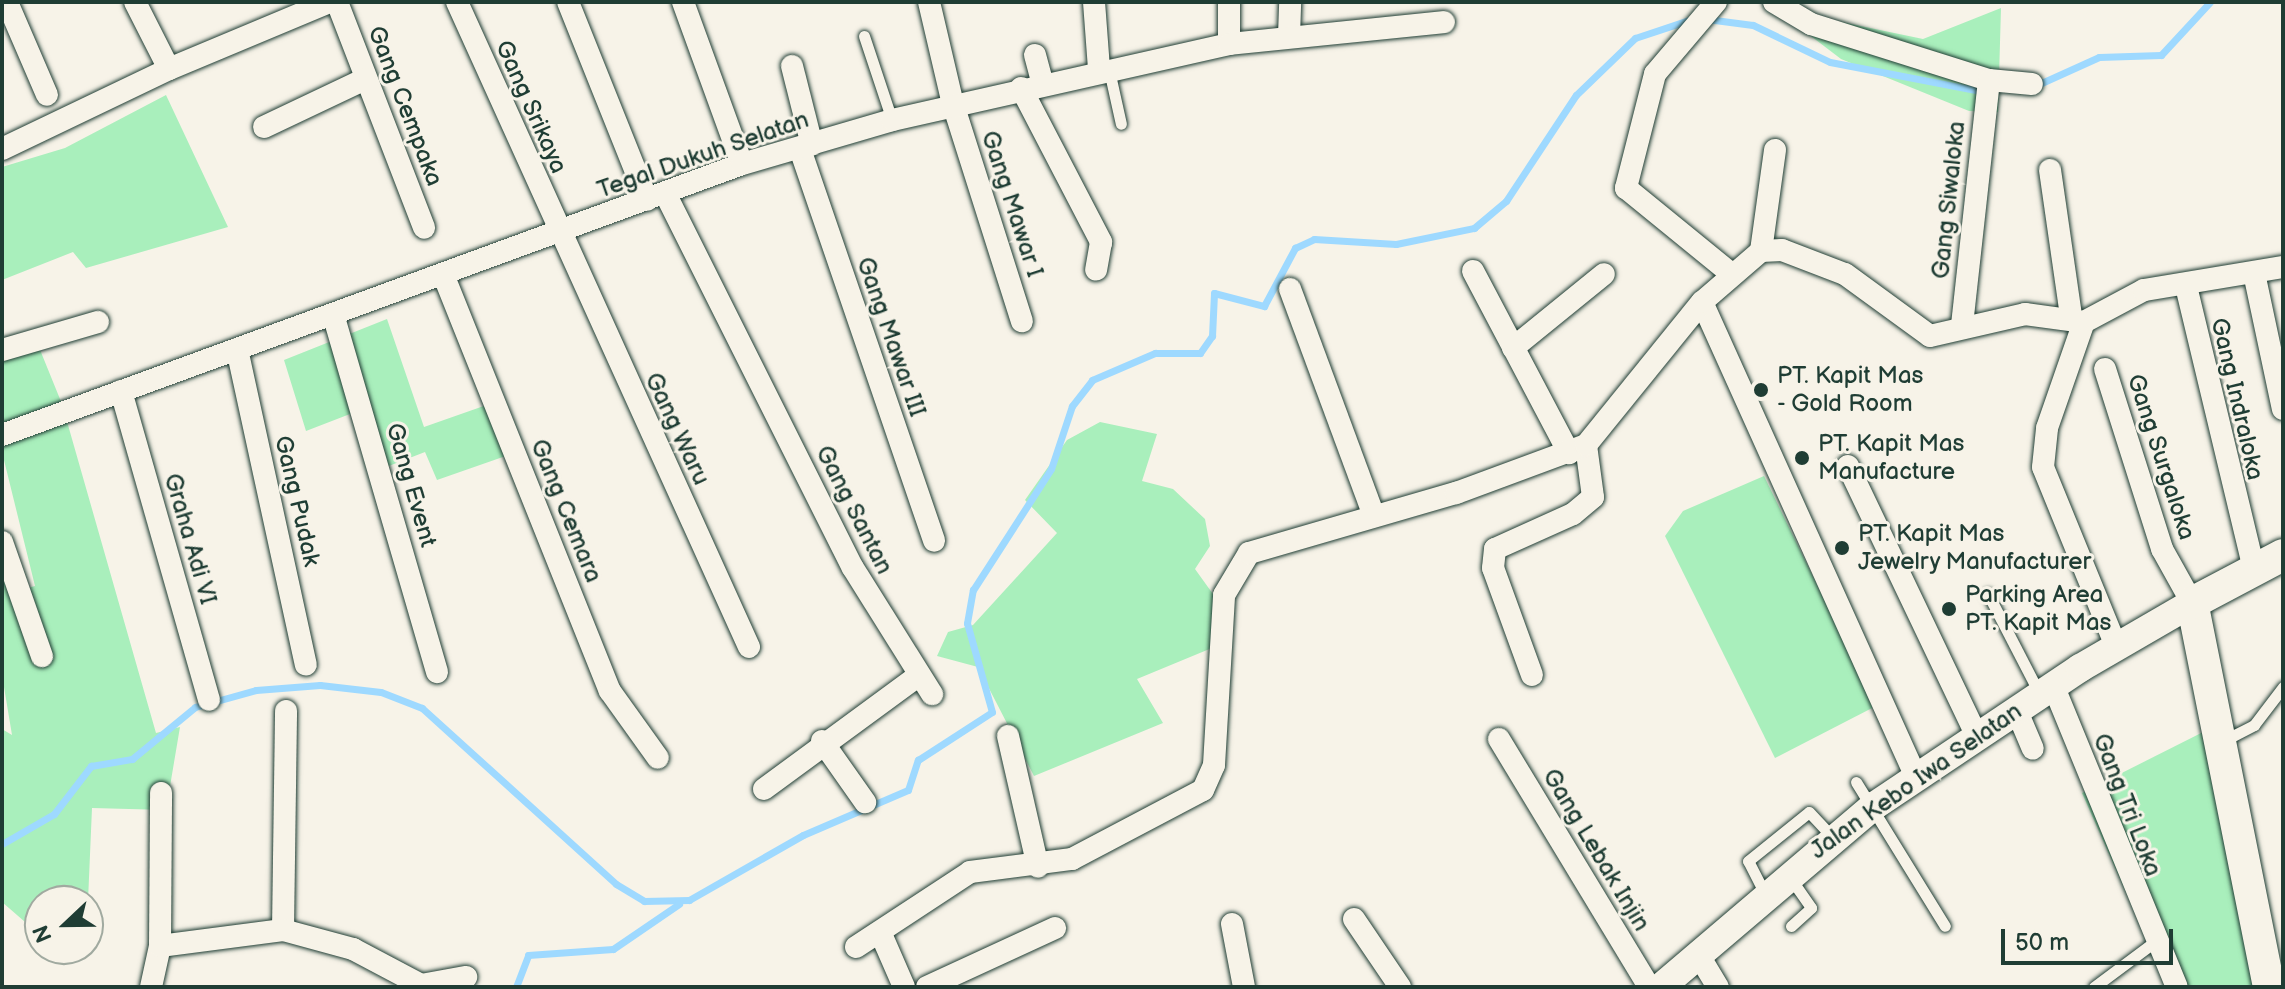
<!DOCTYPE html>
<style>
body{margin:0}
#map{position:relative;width:2285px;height:989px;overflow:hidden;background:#f7f3e8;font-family:"Balsamiq Sans",sans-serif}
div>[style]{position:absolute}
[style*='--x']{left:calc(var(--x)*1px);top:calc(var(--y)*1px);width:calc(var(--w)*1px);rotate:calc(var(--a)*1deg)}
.green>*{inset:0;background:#a9efbc}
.stream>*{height:7px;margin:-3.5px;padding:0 3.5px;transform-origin:3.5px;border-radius:3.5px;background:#9ed9ff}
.roads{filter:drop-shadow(0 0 2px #1f3d34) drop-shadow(0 0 2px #1f3d34)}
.service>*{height:11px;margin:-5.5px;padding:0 5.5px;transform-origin:5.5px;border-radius:5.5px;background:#f7f3e8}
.minor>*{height:22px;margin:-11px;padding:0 11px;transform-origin:11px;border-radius:11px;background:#f7f3e8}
.tertiary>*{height:28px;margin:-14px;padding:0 14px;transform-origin:14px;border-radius:14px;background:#f7f3e8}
.secondary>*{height:32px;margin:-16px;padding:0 16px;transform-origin:16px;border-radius:16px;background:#f7f3e8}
.dots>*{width:22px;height:22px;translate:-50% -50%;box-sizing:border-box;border:4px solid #f7f3e8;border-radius:50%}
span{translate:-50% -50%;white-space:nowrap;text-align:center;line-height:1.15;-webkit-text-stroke:6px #f7f3e8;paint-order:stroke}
.street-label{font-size:24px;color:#1f3d34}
.poi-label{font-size:24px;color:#1f3d34}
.left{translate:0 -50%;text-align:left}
.frame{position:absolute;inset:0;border:4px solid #1f3d34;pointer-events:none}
.north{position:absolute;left:24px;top:885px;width:80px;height:80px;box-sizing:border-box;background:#f7f3e8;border:2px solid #a1aaa0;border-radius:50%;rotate:248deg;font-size:22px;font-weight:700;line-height:32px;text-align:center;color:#1f3d34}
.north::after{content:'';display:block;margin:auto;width:28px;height:36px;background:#1f3d34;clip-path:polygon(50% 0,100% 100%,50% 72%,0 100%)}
.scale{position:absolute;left:2001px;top:929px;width:172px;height:36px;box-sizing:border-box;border:4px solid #1f3d34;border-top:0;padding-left:10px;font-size:24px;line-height:28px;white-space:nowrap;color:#1f3d34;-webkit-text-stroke:6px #f7f3e8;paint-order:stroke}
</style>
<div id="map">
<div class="green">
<i style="clip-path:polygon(1774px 8px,1923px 39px,2001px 8px,1998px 112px,1969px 111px,1841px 59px)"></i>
<i style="clip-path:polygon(166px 95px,228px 227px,86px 268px,73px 252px,2px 280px,2px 167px,65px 148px)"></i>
<i style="clip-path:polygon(387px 319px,424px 427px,498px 401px,517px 452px,437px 480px,425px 452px,381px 469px,363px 409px,306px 431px,284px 360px)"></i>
<i style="clip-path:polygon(32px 330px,62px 404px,156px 733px,180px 727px,166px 810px,92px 808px,88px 901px,40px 901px,40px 935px,2px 902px,2px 729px,12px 735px,2px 675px,2px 554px,13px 592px,35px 586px,2px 452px,2px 342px)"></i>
<i style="clip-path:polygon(1100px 422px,1157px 434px,1142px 481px,1173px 489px,1205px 519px,1210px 546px,1195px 569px,1228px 615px,1224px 643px,1137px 679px,1163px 723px,1034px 776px,978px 667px,937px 656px,948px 632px,973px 625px,1057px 533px,1025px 500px,1067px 440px)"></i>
<i style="clip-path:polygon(1764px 476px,1876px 706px,1775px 758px,1665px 536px,1683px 511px)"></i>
<i style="clip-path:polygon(2223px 722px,2276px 987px,2168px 987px,2082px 793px)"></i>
</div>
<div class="stream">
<i style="--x:1707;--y:19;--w:46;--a:7.4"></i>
<i style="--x:1753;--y:25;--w:85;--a:25.7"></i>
<i style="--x:1830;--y:62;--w:159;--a:10.9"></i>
<i style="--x:2037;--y:85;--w:68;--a:-24.3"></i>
<i style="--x:2099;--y:57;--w:62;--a:-1.8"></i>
<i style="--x:2161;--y:55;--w:72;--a:-47.2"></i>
<i style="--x:2;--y:844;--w:60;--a:-30"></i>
<i style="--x:54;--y:814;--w:61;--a:-52.4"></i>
<i style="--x:91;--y:766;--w:42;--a:-9.7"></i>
<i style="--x:132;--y:759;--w:82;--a:-39.5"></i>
<i style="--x:195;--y:707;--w:63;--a:-15.6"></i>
<i style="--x:256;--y:690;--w:64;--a:-4.5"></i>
<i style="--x:320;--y:685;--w:61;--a:6.5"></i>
<i style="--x:381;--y:692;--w:44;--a:21.3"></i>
<i style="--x:422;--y:708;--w:262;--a:42.2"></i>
<i style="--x:616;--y:884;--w:33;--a:31"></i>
<i style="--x:644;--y:901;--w:45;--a:-1.3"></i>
<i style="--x:689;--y:900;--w:131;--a:-29.7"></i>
<i style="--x:803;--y:835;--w:114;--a:-23.2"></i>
<i style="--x:908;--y:790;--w:32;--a:-72"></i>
<i style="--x:918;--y:760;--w:88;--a:-33"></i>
<i style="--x:992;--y:712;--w:92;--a:-105.7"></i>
<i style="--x:967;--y:623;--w:34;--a:-80"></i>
<i style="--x:973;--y:590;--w:144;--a:-57.2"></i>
<i style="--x:1051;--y:469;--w:66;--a:-71.6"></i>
<i style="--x:1072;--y:406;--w:33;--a:-52"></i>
<i style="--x:1092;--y:380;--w:69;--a:-23.2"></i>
<i style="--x:1155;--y:353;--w:45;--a:0"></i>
<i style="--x:1200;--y:353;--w:21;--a:-55"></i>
<i style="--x:1212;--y:336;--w:43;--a:-87.3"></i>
<i style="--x:1214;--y:293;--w:52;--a:14.6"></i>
<i style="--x:1264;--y:306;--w:66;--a:-61.9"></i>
<i style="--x:1295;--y:248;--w:21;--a:-25"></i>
<i style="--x:1314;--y:239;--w:82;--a:3.5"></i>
<i style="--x:1396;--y:244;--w:80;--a:-11.6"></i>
<i style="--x:1474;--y:228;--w:42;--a:-40.2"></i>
<i style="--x:1506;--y:201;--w:127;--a:-56.6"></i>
<i style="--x:1576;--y:95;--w:82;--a:-44"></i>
<i style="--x:1635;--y:38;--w:63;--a:-18.4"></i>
<i style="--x:516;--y:987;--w:34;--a:-69"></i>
<i style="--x:528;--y:955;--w:85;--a:-4"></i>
<i style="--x:613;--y:949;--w:80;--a:-34.3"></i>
</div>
<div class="roads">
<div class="service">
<i style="--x:864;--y:36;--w:89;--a:71.6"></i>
<i style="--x:1109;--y:70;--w:55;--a:77.5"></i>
<i style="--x:1988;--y:594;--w:111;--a:62.7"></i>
<i style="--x:2221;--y:742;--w:37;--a:-27"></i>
<i style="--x:2254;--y:725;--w:48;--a:-52.7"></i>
<i style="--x:1856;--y:782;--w:169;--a:58.3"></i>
<i style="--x:1791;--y:879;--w:35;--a:55"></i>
<i style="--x:1811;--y:908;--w:27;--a:138"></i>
<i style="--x:1765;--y:894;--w:37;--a:-117"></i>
<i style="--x:1748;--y:861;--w:78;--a:-38.8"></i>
<i style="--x:1809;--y:812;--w:34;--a:47"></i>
<i style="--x:2094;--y:987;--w:74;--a:-36.7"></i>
</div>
<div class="minor">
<i style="--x:7;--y:2;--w:101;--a:66.7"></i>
<i style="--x:135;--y:2;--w:75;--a:63.1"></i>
<i style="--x:169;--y:69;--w:173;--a:-22.7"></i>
<i style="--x:337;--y:2;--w:242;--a:68.9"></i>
<i style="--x:457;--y:2;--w:708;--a:65.64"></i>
<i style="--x:568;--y:2;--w:213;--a:68.2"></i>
<i style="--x:683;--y:2;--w:172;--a:70"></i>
<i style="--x:929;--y:2;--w:105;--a:76.8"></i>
<i style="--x:953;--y:104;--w:228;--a:72.4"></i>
<i style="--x:1094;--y:2;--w:66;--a:85.7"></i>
<i style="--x:1229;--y:2;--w:42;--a:90"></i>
<i style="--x:1716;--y:2;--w:94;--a:130.3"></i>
<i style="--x:1655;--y:74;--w:118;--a:104.3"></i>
<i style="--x:1626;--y:188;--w:133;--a:39.2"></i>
<i style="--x:1774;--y:2;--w:43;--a:30.7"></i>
<i style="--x:1811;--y:24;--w:187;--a:17.5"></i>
<i style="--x:1989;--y:80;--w:43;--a:5.3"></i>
<i style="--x:1289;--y:36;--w:34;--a:-88"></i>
<i style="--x:1035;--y:55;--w:28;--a:75"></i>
<i style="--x:792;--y:66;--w:81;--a:75.8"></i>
<i style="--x:1021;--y:88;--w:174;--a:62.5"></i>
<i style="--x:1101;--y:242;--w:28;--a:100"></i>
<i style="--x:264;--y:127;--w:112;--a:-25.4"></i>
<i style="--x:2;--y:149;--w:185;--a:-25.6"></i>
<i style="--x:800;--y:149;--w:414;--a:71.1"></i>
<i style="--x:2050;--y:170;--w:148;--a:81.8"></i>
<i style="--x:665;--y:193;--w:419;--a:63.4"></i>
<i style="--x:853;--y:568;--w:149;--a:57.9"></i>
<i style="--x:1761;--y:251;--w:102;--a:-82.1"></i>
<i style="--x:1473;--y:271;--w:206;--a:62.2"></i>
<i style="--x:2254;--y:273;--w:139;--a:78"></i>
<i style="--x:443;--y:274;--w:449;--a:68.2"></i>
<i style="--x:610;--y:691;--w:82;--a:54.4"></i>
<i style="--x:2186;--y:286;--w:292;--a:76.5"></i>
<i style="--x:1290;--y:289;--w:242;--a:69.7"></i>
<i style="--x:1702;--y:302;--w:521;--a:65.75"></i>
<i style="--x:333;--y:314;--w:373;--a:73.8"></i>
<i style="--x:1962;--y:325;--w:246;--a:-83.7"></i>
<i style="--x:1513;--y:348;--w:117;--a:-39.1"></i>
<i style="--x:237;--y:349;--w:323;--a:77.7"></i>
<i style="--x:2;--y:350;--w:100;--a:-16.3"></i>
<i style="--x:2105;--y:369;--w:189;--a:72.4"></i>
<i style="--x:2162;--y:549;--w:62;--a:60.9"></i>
<i style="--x:121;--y:391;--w:321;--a:74.1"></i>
<i style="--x:2;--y:435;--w:788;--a:-20.11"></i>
<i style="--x:742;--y:164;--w:156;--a:-16.3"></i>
<i style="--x:892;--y:120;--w:345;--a:-12.7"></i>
<i style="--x:1229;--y:44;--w:216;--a:-5.8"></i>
<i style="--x:1848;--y:466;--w:300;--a:64.5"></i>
<i style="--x:2;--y:542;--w:121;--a:70.7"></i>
<i style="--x:2116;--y:646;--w:193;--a:-112.2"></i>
<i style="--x:2043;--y:467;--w:39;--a:-84"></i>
<i style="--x:2047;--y:428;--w:112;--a:-70.8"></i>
<i style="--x:2084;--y:322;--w:68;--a:-28.1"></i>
<i style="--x:2144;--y:290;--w:141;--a:-9.4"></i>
<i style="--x:1532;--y:675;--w:114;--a:-110"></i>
<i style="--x:1493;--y:568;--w:19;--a:-84"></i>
<i style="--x:1495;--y:549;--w:85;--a:-24.2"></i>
<i style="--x:1573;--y:514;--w:26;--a:-40"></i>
<i style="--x:1593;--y:497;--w:52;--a:-97.7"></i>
<i style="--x:2053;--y:685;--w:326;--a:67.7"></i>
<i style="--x:2016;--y:709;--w:43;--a:67"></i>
<i style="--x:1008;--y:736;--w:134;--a:77.1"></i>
<i style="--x:1499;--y:739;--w:290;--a:58.8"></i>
<i style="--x:822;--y:741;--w:75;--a:54.8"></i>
<i style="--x:764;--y:789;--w:192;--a:-36.3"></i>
<i style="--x:1354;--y:919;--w:82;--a:55.9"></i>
<i style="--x:1232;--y:924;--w:64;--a:79.2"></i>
<i style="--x:283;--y:930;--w:219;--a:-89.2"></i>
<i style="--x:881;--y:934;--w:58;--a:66.5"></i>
<i style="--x:160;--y:946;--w:124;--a:-7.4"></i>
<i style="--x:283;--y:930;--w:73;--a:15.2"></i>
<i style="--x:353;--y:949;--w:77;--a:27.9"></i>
<i style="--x:421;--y:985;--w:46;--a:-10.1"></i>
<i style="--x:856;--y:947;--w:136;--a:-33.3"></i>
<i style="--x:970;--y:872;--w:103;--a:-7.3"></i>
<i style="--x:1072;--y:859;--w:148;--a:-27.8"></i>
<i style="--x:1203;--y:790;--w:27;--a:-66"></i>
<i style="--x:1214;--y:765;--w:170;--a:-86.6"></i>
<i style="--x:1224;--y:595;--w:49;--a:-59.2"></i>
<i style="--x:1249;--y:553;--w:216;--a:-16.2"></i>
<i style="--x:1456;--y:493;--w:139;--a:-20.3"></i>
<i style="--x:1586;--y:445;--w:184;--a:-51"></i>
<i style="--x:1702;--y:302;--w:78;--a:-40.8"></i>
<i style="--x:1761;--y:251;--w:21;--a:-3"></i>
<i style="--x:1782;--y:250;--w:67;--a:20.9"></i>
<i style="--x:1845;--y:274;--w:105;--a:36.1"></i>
<i style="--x:1930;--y:336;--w:98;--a:-13"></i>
<i style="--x:2025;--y:314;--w:60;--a:7.7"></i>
<i style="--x:1698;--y:954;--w:39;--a:59"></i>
<i style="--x:151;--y:987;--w:42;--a:-77.6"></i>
<i style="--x:160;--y:946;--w:153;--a:-89.6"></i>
<i style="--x:927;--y:987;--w:141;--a:-24.7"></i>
</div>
<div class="tertiary">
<i style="--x:1661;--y:987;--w:280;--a:-40.4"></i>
<i style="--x:1874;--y:806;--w:248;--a:-33.8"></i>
<i style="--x:2080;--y:668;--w:129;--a:-30.1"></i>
</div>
<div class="secondary">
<i style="--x:2269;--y:987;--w:392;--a:-101.3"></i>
<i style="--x:2192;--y:603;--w:103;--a:-27.8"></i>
</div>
</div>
<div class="dots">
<i style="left:1761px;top:390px;background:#1f3d34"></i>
<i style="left:1802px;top:458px;background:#1f3d34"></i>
<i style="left:1842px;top:548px;background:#1f3d34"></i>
<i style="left:1949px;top:609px;background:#1f3d34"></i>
</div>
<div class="street-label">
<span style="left:405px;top:106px;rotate:69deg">Gang Cempaka</span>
<span style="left:531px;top:107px;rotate:66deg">Gang Srikaya</span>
<span style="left:703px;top:155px;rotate:-19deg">Tegal Dukuh Selatan</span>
<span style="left:1949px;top:200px;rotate:-84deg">Gang Siwaloka</span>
<span style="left:1012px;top:204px;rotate:72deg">Gang Mawar I</span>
<span style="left:891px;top:337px;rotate:71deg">Gang Mawar III</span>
<span style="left:2237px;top:399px;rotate:77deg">Gang Indraloka</span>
<span style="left:677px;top:429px;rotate:65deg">Gang Waru</span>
<span style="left:2161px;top:457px;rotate:72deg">Gang Surgaloka</span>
<span style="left:411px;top:485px;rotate:74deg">Gang Event</span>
<span style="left:297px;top:501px;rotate:77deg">Gang Pudak</span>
<span style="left:854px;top:510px;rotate:63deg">Gang Santan</span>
<span style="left:566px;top:511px;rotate:68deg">Gang Cemara</span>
<span style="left:190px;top:539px;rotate:74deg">Graha Adi VI</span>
<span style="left:1916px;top:781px;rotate:-35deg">Jalan Kebo Iwa Selatan</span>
<span style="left:2127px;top:805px;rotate:69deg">Gang Tri Loka</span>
<span style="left:1596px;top:850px;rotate:59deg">Gang Lebak Injin</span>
</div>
<div class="poi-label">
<span class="left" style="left:1777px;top:390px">PT. Kapit Mas<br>- Gold Room</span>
<span class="left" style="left:1818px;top:458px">PT. Kapit Mas<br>Manufacture</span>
<span class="left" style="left:1858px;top:548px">PT. Kapit Mas<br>Jewelry Manufacturer</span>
<span class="left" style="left:1965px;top:609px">Parking Area<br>PT. Kapit Mas</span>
</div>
<div class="frame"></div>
<div class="north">N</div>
<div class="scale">50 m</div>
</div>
